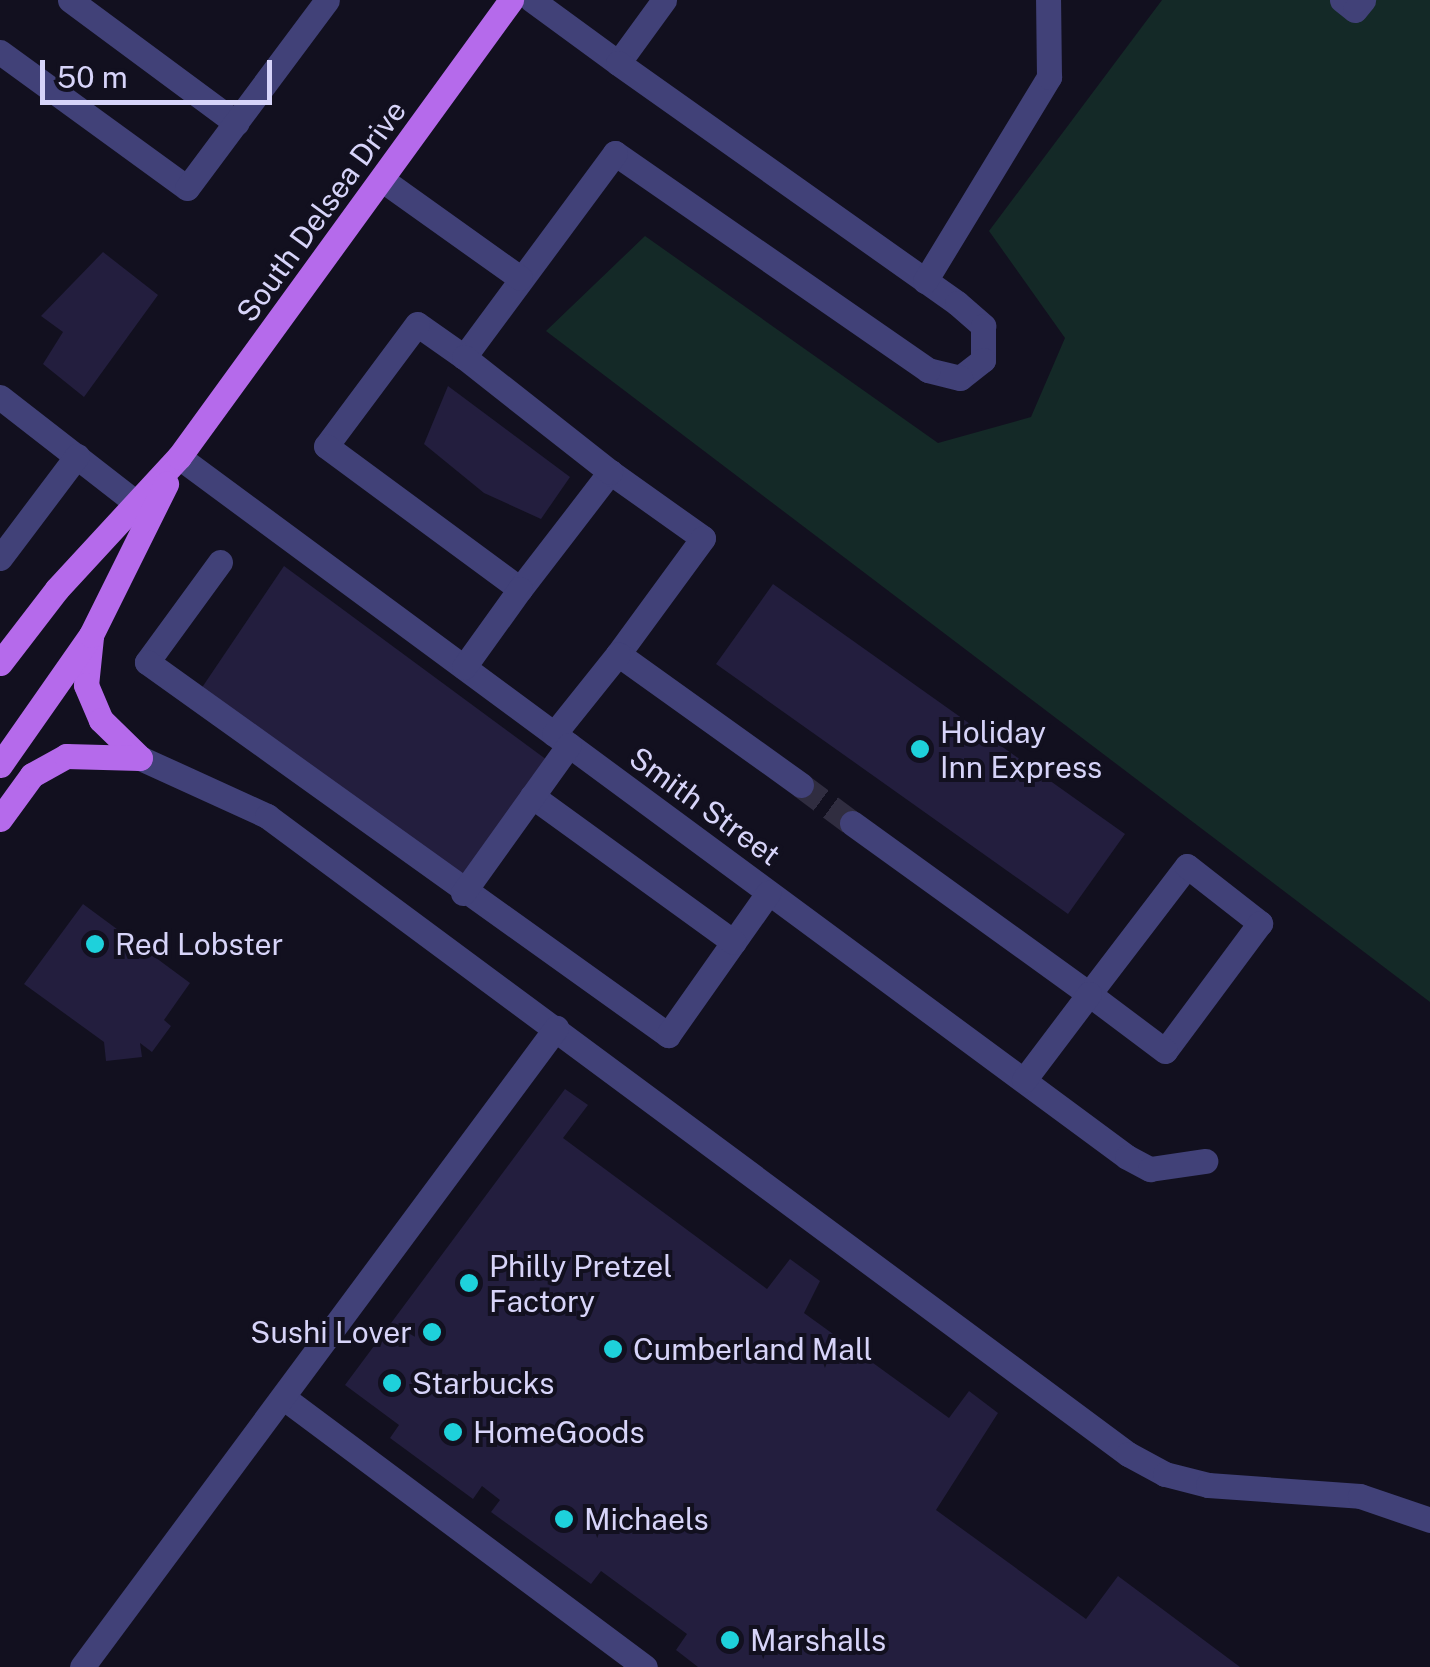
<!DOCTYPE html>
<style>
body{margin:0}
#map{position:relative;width:1430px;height:1667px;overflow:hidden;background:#12101f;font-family:"Public Sans",sans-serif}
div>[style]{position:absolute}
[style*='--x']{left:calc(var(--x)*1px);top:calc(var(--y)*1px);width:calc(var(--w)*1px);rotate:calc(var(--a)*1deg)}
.green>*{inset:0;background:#142927}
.building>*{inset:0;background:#231e3e}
.minor-tunnel>*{height:25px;margin-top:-12.5px;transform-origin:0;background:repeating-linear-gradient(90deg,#302d40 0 25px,transparent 0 37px)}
.minor>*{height:25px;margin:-12.5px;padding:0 12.5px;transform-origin:12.5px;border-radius:12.5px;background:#414178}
.major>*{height:25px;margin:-12.5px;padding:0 12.5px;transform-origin:12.5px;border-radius:12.5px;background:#b56aeb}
.dots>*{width:28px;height:28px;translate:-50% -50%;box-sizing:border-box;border:5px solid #12101f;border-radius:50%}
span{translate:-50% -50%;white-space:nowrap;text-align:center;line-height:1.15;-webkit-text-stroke:8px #12101f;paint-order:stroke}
.street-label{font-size:30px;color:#d7d4f9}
.poi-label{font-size:30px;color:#d7d4f9}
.left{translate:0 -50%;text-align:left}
.right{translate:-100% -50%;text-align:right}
.scale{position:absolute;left:40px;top:60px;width:232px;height:45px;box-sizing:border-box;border:5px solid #d7d4f9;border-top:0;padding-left:12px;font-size:30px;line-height:35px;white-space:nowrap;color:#d7d4f9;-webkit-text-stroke:8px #12101f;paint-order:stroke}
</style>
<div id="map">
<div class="green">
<i style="clip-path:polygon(1162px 0,1430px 0,1430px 1002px,546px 331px,645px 236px,938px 443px,1031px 417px,1065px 338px,989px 231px)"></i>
</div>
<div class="building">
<i style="clip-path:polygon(103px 252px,158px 295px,84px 397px,43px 364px,63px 332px,41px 316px)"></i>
<i style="clip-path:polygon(448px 386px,570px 477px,541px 519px,484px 493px,424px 444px)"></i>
<i style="clip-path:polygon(284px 566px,547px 760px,461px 878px,201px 689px)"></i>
<i style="clip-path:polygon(773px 584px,1125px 834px,1068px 914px,716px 664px)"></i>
<i style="clip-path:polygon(83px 904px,190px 983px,164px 1020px,171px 1026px,152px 1052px,140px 1043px,142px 1057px,106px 1061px,104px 1042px,24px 984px)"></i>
<i style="clip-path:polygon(565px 1089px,588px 1105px,563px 1138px,767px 1289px,790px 1259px,820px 1281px,804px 1313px,949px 1418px,969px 1391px,998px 1413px,936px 1510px,1086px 1619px,1118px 1576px,1240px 1667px,698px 1667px,676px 1650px,687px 1634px,601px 1571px,591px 1584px,491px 1512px,500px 1500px,482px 1486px,473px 1499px,390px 1438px,399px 1425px,345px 1385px)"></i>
</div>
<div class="minor-tunnel">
<i style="--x:801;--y:785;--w:64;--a:36.7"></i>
</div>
<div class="minor">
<i style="--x:70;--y:0;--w:207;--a:36.5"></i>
<i style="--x:532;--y:0;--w:107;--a:36.2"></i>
<i style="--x:664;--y:0;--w:78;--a:126.1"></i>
<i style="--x:618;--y:63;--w:415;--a:35.3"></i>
<i style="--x:957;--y:303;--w:35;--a:41"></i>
<i style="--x:983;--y:326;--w:34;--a:90"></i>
<i style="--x:983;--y:360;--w:29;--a:142"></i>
<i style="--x:960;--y:378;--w:33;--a:-166"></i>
<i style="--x:928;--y:370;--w:381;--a:-145.3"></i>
<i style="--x:615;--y:153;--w:254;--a:126.5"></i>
<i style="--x:464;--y:357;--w:57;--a:-144.9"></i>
<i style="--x:417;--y:324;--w:152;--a:126.7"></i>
<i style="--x:326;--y:446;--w:241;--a:36.4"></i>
<i style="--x:520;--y:589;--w:148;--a:-52.4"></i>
<i style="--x:610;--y:472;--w:114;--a:35.4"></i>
<i style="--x:703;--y:538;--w:144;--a:126.2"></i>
<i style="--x:618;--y:654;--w:225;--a:35.6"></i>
<i style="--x:1342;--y:0;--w:16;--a:38"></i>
<i style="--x:1355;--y:10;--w:13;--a:-51"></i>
<i style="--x:0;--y:52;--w:231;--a:36"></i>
<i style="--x:187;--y:188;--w:234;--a:-53.3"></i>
<i style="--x:384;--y:181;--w:167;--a:35.5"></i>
<i style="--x:925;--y:281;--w:239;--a:-58.7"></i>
<i style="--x:1049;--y:77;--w:77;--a:-90.7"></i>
<i style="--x:464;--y:357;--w:186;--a:38.2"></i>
<i style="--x:0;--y:397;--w:172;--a:37.9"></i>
<i style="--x:179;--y:457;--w:1178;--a:36.44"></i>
<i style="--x:1127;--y:1157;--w:26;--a:28"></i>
<i style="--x:1150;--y:1169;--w:56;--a:-8.3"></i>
<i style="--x:0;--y:558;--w:128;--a:-53"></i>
<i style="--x:220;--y:562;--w:124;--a:126.1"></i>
<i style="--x:147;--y:662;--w:641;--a:35.6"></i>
<i style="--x:668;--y:1035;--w:174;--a:-54.8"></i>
<i style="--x:464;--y:667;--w:96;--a:-54.3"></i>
<i style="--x:554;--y:734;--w:102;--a:-51.3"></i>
<i style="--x:140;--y:758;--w:140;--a:24.5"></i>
<i style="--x:267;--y:816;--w:1072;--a:36.54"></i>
<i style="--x:1128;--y:1454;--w:42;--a:28.4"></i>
<i style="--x:1165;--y:1474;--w:44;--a:14.3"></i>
<i style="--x:1208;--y:1485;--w:152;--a:4.1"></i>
<i style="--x:1360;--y:1496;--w:74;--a:18.9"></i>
<i style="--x:532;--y:796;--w:249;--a:35.9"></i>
<i style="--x:852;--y:823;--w:292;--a:35.8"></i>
<i style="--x:1089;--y:994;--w:161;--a:-52.6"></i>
<i style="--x:1187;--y:866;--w:93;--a:38"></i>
<i style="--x:1260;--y:923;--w:159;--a:126.6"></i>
<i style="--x:1165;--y:1051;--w:95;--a:-143.1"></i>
<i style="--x:1089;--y:994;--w:108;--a:127.1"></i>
<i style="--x:463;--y:893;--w:182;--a:-54.4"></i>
<i style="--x:284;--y:1398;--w:450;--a:36.7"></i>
<i style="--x:82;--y:1667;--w:796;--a:-53.43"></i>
</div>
<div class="major">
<i style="--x:91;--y:637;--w:48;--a:95.9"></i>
<i style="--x:86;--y:685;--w:38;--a:67"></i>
<i style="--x:101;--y:720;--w:54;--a:44.3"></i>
<i style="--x:0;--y:663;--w:93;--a:-52.4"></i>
<i style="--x:57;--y:589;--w:180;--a:-47.3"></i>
<i style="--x:179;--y:457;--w:565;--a:-54"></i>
<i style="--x:0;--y:765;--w:159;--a:-55"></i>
<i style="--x:91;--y:635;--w:169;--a:-63.6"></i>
<i style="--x:0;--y:819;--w:54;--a:-54"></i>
<i style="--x:32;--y:775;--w:39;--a:-29"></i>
<i style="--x:66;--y:756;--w:74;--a:1.5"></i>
</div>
<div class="dots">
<i style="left:920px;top:749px;background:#1ed1db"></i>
<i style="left:95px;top:944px;background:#1ed1db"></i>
<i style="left:469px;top:1283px;background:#1ed1db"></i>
<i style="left:432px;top:1332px;background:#1ed1db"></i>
<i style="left:613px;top:1349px;background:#1ed1db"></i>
<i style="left:392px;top:1383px;background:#1ed1db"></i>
<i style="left:453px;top:1432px;background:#1ed1db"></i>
<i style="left:564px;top:1519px;background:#1ed1db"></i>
<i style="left:730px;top:1640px;background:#1ed1db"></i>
</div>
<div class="street-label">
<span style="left:321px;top:211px;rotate:-54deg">South Delsea Drive</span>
<span style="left:705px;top:806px;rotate:36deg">Smith Street</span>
</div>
<div class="poi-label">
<span class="left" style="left:940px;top:749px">Holiday<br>Inn Express</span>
<span class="left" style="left:115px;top:944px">Red Lobster</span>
<span class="left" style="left:489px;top:1283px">Philly Pretzel<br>Factory</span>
<span class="right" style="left:412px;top:1332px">Sushi Lover</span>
<span class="left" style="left:633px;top:1349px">Cumberland Mall</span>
<span class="left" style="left:412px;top:1383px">Starbucks</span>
<span class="left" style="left:473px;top:1432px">HomeGoods</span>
<span class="left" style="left:584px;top:1519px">Michaels</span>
<span class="left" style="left:750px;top:1640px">Marshalls</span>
</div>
<div class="scale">50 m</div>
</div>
